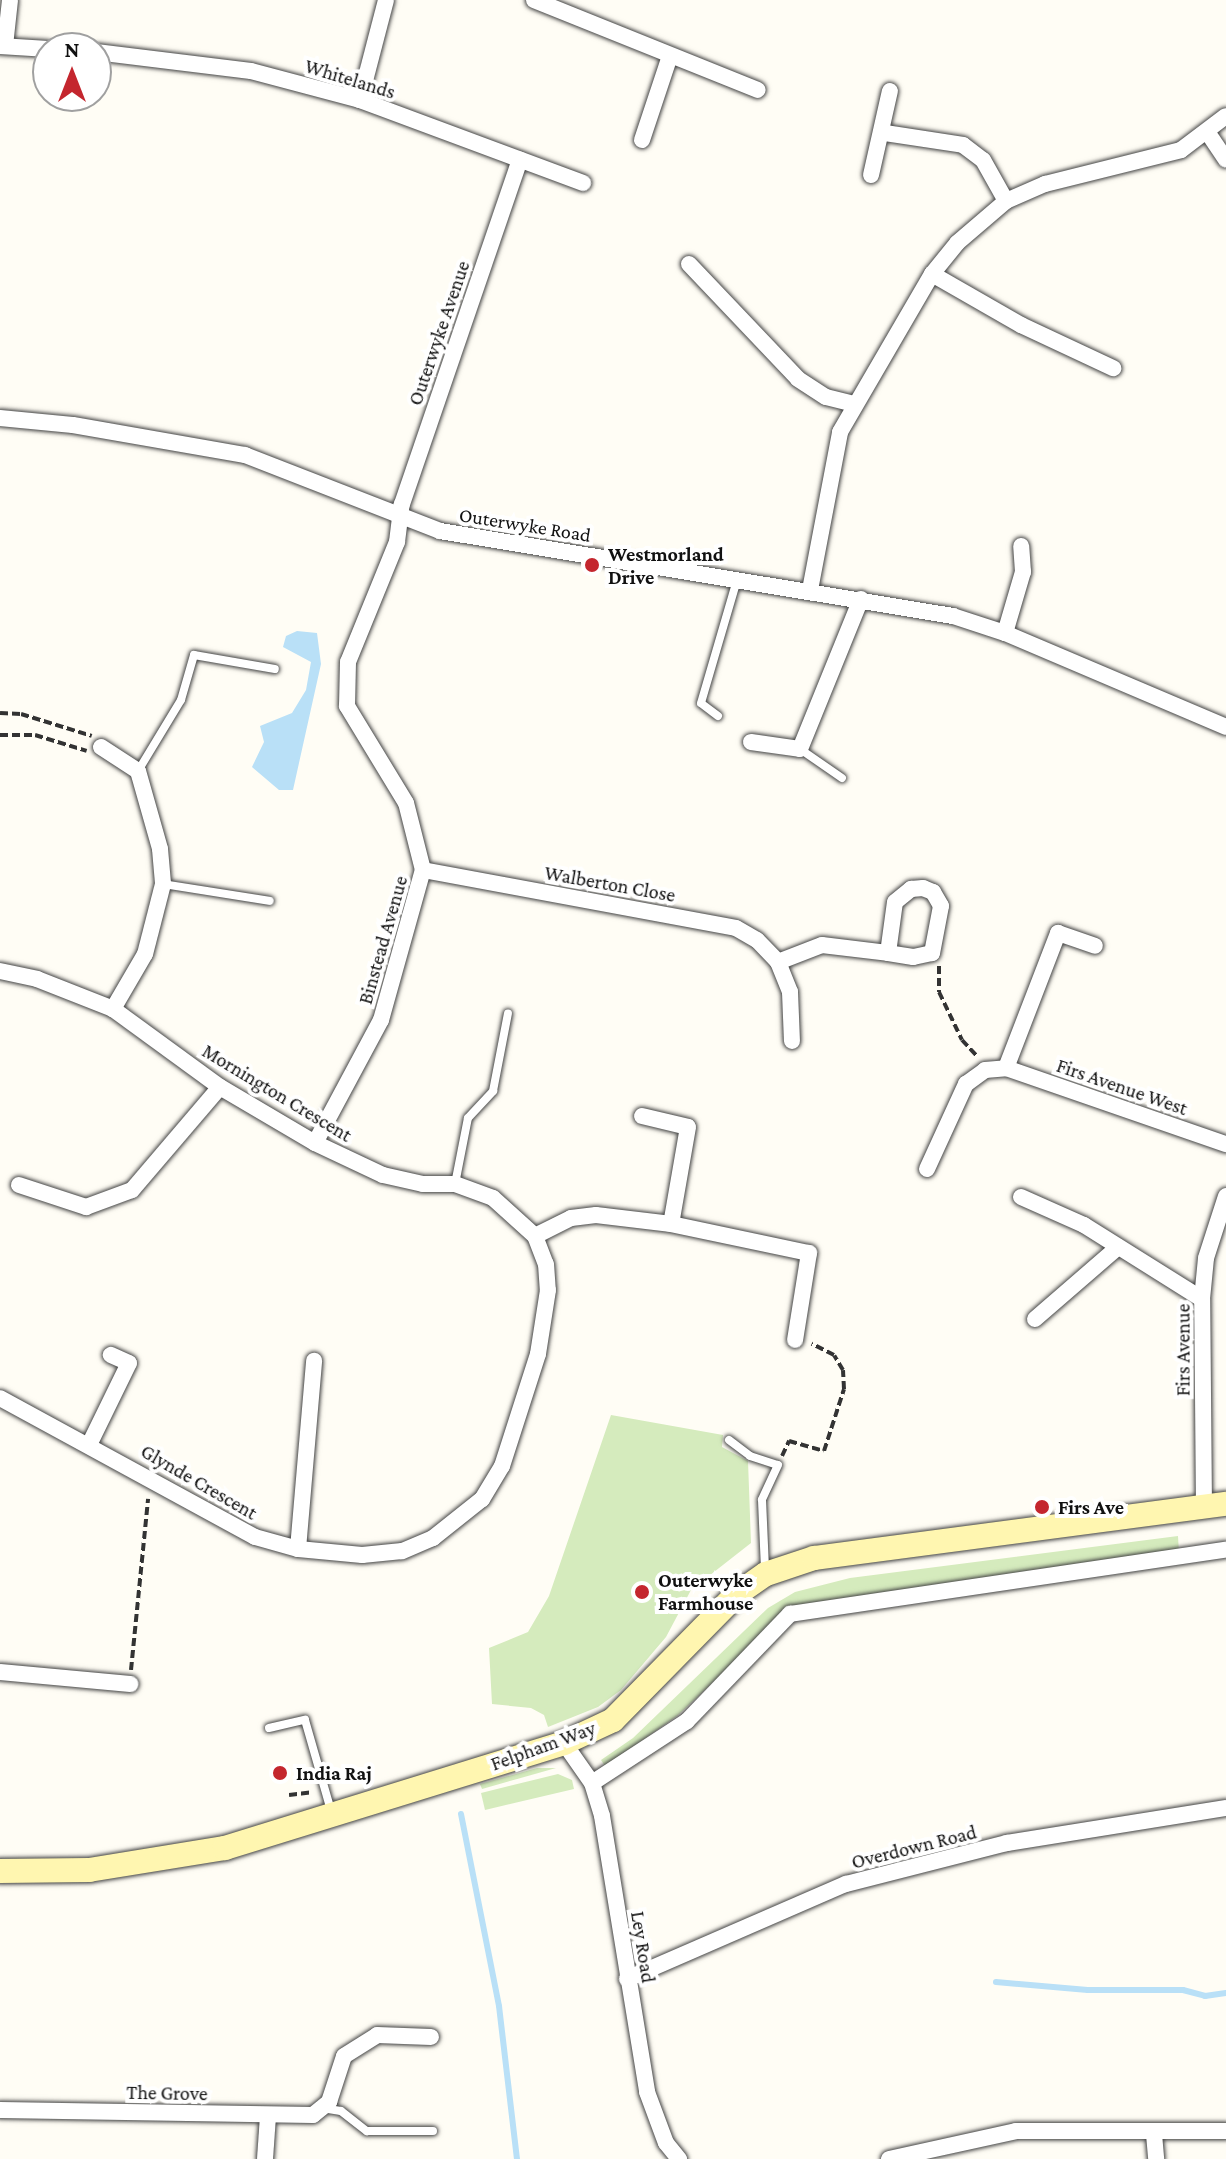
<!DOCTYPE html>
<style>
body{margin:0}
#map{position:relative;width:1226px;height:2159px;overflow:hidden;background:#fffdf5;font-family:"Crimson Pro",serif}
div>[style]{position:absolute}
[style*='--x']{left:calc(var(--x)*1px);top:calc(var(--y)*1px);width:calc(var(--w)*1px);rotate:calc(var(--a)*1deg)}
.green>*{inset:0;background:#d5ebbd}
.water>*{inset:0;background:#b9e0f7}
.stream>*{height:6px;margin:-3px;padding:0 3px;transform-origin:3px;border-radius:3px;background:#b9e0f7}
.path>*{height:4px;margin-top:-2px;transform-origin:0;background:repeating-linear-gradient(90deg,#333 0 8px,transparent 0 12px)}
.roads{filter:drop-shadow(0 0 2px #444) drop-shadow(0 0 2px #444)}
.service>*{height:8px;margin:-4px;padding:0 4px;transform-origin:4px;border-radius:4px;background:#fff}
.minor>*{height:16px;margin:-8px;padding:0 8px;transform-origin:8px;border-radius:8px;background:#fff}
.secondary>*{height:24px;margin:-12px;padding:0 12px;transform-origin:12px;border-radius:12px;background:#fff6b0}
.dots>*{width:22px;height:22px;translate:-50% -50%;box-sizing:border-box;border:4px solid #fff;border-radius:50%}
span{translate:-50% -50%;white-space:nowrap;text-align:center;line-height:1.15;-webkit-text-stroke:8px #fff;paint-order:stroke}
.street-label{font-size:20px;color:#111}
.poi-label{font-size:20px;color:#111;font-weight:700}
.left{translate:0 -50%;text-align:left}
.north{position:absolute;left:32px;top:32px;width:80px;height:80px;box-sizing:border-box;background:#fff;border:2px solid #a0a0a0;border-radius:50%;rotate:0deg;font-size:22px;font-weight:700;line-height:32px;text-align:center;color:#111}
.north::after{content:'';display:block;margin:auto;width:28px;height:36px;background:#c4262e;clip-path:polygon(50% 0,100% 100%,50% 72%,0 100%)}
</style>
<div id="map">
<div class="green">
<i style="clip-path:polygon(611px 1415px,723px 1435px,722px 1447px,748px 1461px,751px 1543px,691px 1590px,666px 1637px,621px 1690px,598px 1707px,548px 1727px,544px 1715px,531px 1708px,492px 1704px,489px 1648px,528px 1632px,549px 1596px)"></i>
<i style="clip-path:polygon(1178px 1536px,1179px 1553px,789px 1611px,677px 1716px,605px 1766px,601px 1760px,633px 1738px,768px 1608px,795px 1592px,850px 1578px)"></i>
<i style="clip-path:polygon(537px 1768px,556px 1768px,482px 1789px,480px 1784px)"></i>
<i style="clip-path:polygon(558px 1774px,572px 1780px,574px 1789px,485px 1810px,481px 1793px)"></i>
</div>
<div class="water">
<i style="clip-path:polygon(297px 631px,317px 633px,321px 664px,293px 790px,279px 790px,252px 767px,264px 742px,260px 726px,292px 713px,306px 690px,311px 662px,283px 647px,286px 636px)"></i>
</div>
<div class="stream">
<i style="--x:461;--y:1814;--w:196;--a:78.8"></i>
<i style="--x:499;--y:2006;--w:154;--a:83.3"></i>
<i style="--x:996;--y:1982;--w:92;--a:5"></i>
<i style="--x:1088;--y:1990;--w:95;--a:0"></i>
<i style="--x:1183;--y:1990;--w:23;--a:15"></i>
<i style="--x:1205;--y:1996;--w:21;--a:-8"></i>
</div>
<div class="path">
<i style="--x:0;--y:713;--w:21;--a:3"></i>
<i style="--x:21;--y:714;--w:74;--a:17.2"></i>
<i style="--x:0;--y:735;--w:35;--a:0"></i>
<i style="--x:35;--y:735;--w:54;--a:17.1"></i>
<i style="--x:939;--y:966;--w:26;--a:90"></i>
<i style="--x:939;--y:992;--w:53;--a:64.4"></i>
<i style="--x:962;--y:1040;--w:21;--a:47"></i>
<i style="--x:782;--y:1456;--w:17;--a:-65"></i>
<i style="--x:789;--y:1441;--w:36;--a:16"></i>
<i style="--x:824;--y:1451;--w:65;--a:-72.1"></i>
<i style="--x:844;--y:1389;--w:19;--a:-93"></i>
<i style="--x:843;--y:1370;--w:17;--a:-121"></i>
<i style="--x:834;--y:1355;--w:25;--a:-153"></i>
<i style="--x:131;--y:1670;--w:172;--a:-84.3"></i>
<i style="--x:289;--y:1795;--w:23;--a:-7"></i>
</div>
<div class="roads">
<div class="service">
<i style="--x:718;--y:716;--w:21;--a:-143"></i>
<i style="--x:701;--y:703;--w:128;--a:-73.7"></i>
<i style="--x:800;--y:749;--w:51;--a:34.6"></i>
<i style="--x:138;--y:771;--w:83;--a:-58.8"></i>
<i style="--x:181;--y:700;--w:47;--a:-73.9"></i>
<i style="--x:194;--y:655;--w:82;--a:9.8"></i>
<i style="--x:163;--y:884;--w:108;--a:9"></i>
<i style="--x:455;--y:1184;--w:67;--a:-78.9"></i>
<i style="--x:468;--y:1118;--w:37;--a:-47"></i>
<i style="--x:493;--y:1091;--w:79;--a:-79.1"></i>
<i style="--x:729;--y:1440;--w:26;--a:37"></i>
<i style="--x:750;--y:1456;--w:29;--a:18"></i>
<i style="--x:778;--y:1465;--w:38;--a:115"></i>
<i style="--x:762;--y:1500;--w:69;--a:87.5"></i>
<i style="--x:269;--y:1728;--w:37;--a:-13"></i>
<i style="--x:305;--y:1720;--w:98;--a:74"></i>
<i style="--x:322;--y:2108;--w:19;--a:9"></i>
<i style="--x:341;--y:2111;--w:33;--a:38"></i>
<i style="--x:367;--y:2131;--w:66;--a:0"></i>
</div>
<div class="minor">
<i style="--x:534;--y:0;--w:241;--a:21.9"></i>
<i style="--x:0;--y:46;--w:48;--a:3.6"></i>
<i style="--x:5;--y:46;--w:46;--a:-83.8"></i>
<i style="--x:96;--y:52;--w:156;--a:7"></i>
<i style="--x:251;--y:71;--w:113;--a:14.9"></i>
<i style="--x:360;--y:100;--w:238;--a:20.4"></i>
<i style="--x:360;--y:100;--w:103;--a:-75.4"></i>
<i style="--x:885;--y:133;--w:79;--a:8.7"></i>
<i style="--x:963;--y:145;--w:25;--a:37"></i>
<i style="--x:983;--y:160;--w:47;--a:60.7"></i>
<i style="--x:1208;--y:133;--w:32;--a:56"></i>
<i style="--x:642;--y:140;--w:89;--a:-71.6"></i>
<i style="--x:871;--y:175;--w:86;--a:-77.3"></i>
<i style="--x:689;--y:264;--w:158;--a:46.5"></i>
<i style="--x:798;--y:379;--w:33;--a:33"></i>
<i style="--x:826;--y:397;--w:29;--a:14"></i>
<i style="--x:932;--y:274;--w:103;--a:29.8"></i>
<i style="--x:1021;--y:325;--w:102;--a:25.1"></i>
<i style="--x:0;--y:418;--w:73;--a:5.5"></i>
<i style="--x:73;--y:425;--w:175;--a:9.9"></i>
<i style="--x:245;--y:455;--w:209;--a:21.3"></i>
<i style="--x:440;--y:531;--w:520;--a:9.41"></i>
<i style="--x:953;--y:616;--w:55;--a:18.1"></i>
<i style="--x:1005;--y:633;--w:240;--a:23"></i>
<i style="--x:810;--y:590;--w:161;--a:-79.2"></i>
<i style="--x:840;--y:432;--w:183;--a:-59.8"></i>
<i style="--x:932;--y:274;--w:40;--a:-51"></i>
<i style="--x:957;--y:243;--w:65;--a:-40.6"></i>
<i style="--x:1006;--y:201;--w:43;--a:-23.6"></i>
<i style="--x:1045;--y:184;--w:140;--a:-14"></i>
<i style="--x:1181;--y:150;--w:56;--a:-37.1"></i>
<i style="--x:1005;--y:633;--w:64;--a:-73.6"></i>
<i style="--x:1023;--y:572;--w:26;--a:-94"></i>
<i style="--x:751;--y:742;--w:49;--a:8.1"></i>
<i style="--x:800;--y:749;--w:162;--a:-67.9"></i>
<i style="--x:101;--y:747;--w:44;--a:33"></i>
<i style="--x:138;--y:771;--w:81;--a:74.2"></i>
<i style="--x:160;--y:849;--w:35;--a:85"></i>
<i style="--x:163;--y:884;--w:72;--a:104.4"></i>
<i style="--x:145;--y:954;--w:64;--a:120.2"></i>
<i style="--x:423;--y:870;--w:318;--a:10.5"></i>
<i style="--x:736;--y:928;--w:24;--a:30"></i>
<i style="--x:757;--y:940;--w:30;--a:46"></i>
<i style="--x:778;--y:962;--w:32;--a:68"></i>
<i style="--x:790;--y:992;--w:49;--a:87.7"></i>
<i style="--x:923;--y:888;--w:11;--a:22"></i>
<i style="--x:933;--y:892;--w:16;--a:60"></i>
<i style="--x:941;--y:906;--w:48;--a:100.8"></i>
<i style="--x:932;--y:953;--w:19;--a:168"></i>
<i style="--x:913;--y:957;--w:25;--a:-171"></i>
<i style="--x:888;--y:953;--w:51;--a:-82.2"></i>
<i style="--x:895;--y:902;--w:21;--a:-39"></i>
<i style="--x:911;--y:889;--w:12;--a:-5"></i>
<i style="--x:778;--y:962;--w:47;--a:-21.1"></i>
<i style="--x:822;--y:945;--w:66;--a:6.9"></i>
<i style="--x:0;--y:971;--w:38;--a:12"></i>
<i style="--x:37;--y:979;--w:82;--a:21.5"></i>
<i style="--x:113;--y:1009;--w:132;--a:36.1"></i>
<i style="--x:220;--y:1087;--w:110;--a:30.5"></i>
<i style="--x:315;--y:1143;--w:75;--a:25.2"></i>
<i style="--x:383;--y:1175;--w:41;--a:12.7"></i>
<i style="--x:423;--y:1184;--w:32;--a:0"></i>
<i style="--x:455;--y:1184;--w:40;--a:20.2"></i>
<i style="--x:493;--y:1198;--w:57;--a:42.1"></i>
<i style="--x:535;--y:1236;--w:30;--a:69"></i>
<i style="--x:546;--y:1264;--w:26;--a:86"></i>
<i style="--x:548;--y:1290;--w:65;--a:98.9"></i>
<i style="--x:538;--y:1354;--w:118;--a:107.8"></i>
<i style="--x:502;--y:1466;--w:39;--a:121"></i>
<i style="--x:482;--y:1499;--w:63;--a:141.5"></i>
<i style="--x:433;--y:1538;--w:34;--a:157"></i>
<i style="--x:402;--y:1551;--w:40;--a:174.3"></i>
<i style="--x:362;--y:1555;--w:64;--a:-174.6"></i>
<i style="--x:298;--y:1549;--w:45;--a:-164.4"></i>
<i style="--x:255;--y:1537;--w:290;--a:-151.4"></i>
<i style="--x:1006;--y:1068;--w:145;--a:-68.9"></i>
<i style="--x:1058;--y:933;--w:39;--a:19"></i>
<i style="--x:642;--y:1116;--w:47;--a:13.4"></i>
<i style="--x:688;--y:1127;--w:98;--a:99.9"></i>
<i style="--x:315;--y:1143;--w:140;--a:-61.8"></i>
<i style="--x:381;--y:1020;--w:156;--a:-74.4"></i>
<i style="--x:423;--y:870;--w:69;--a:-104.2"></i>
<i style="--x:406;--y:803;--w:114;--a:-121.3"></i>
<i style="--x:347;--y:706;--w:44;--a:-88.7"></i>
<i style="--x:348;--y:662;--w:130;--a:-67.8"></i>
<i style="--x:397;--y:542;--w:38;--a:-83"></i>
<i style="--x:402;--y:504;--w:364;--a:-71.1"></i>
<i style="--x:927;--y:1169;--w:94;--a:-65.4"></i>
<i style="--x:966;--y:1084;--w:24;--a:-36"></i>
<i style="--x:985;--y:1070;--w:21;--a:-5"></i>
<i style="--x:1006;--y:1068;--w:233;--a:19.1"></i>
<i style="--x:19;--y:1185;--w:71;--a:18.2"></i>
<i style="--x:86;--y:1207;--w:49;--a:-20.3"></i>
<i style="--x:132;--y:1190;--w:135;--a:-49.5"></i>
<i style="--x:1021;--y:1197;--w:69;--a:24"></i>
<i style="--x:1084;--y:1225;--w:139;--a:32.1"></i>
<i style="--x:535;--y:1236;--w:40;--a:-26.6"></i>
<i style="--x:571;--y:1218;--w:25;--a:-7"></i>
<i style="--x:596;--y:1215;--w:76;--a:6.8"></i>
<i style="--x:671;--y:1224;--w:141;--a:11.9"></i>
<i style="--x:809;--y:1253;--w:88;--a:99.1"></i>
<i style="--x:1035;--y:1319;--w:110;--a:-40.9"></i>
<i style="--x:89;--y:1445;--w:91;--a:-64"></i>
<i style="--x:129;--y:1363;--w:20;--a:-156"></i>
<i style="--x:1204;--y:1508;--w:209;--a:-90.5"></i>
<i style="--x:1202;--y:1299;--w:41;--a:-84.4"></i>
<i style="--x:1206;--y:1258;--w:65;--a:-72.1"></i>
<i style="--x:298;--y:1549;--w:189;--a:-85.1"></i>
<i style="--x:0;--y:1672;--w:131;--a:5.3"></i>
<i style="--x:564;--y:1743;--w:49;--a:55"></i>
<i style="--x:592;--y:1783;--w:34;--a:73"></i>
<i style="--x:602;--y:1816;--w:280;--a:80.7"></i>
<i style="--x:647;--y:2092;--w:54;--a:69.6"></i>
<i style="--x:666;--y:2143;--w:21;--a:51"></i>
<i style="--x:592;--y:1783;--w:113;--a:-33.1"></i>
<i style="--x:687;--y:1721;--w:149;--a:-46.1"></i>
<i style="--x:790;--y:1614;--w:441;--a:-8.4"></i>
<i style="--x:627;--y:1979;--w:239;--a:-23.5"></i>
<i style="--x:846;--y:1884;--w:166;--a:-14.3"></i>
<i style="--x:1007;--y:1843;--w:222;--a:-9.1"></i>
<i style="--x:0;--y:2110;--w:313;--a:0.9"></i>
<i style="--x:313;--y:2115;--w:21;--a:-39"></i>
<i style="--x:329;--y:2102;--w:48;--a:-71.9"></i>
<i style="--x:344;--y:2056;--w:39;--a:-32"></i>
<i style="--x:377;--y:2035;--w:54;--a:2.1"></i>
<i style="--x:1154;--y:2134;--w:25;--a:85"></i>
<i style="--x:265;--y:2159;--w:43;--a:-86"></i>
<i style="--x:889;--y:2159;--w:130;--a:-12.4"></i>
<i style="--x:1016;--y:2131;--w:210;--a:0"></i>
</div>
<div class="secondary">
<i style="--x:0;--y:1871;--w:89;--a:-0.6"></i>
<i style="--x:89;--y:1870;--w:138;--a:-9.2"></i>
<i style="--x:225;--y:1848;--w:355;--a:-17.2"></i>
<i style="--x:564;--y:1743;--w:54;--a:-25.1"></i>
<i style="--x:613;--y:1720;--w:177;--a:-45.5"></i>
<i style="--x:737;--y:1594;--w:35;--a:-35"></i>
<i style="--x:766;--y:1574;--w:51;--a:-18.4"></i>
<i style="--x:814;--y:1558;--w:416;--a:-7.5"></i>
</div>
</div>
<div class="dots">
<i style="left:592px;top:565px;background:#c4262e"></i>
<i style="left:1042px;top:1507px;background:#c4262e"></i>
<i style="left:642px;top:1592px;background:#c4262e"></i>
<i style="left:280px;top:1773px;background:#c4262e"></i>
</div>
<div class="street-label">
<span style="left:350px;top:79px;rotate:17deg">Whitelands</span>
<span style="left:439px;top:333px;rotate:-71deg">Outerwyke Avenue</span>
<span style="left:525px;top:525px;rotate:9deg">Outerwyke Road</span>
<span style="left:610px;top:884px;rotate:10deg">Walberton Close</span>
<span style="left:383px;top:940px;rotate:-74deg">Binstead Avenue</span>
<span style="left:1122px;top:1087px;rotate:19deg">Firs Avenue West</span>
<span style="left:277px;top:1093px;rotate:31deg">Mornington Crescent</span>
<span style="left:1183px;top:1350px;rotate:-90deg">Firs Avenue</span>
<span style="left:199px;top:1482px;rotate:30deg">Glynde Crescent</span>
<span style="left:543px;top:1746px;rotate:-20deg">Felpham Way</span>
<span style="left:914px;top:1847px;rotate:-14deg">Overdown Road</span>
<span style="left:643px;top:1947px;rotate:81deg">Ley Road</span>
<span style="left:167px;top:2093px;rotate:1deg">The Grove</span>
</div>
<div class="poi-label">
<span class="left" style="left:608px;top:566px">Westmorland<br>Drive</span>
<span class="left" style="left:1058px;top:1507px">Firs Ave</span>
<span class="left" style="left:658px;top:1592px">Outerwyke<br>Farmhouse</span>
<span class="left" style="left:296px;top:1773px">India Raj</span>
</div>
<div class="north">N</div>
</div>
